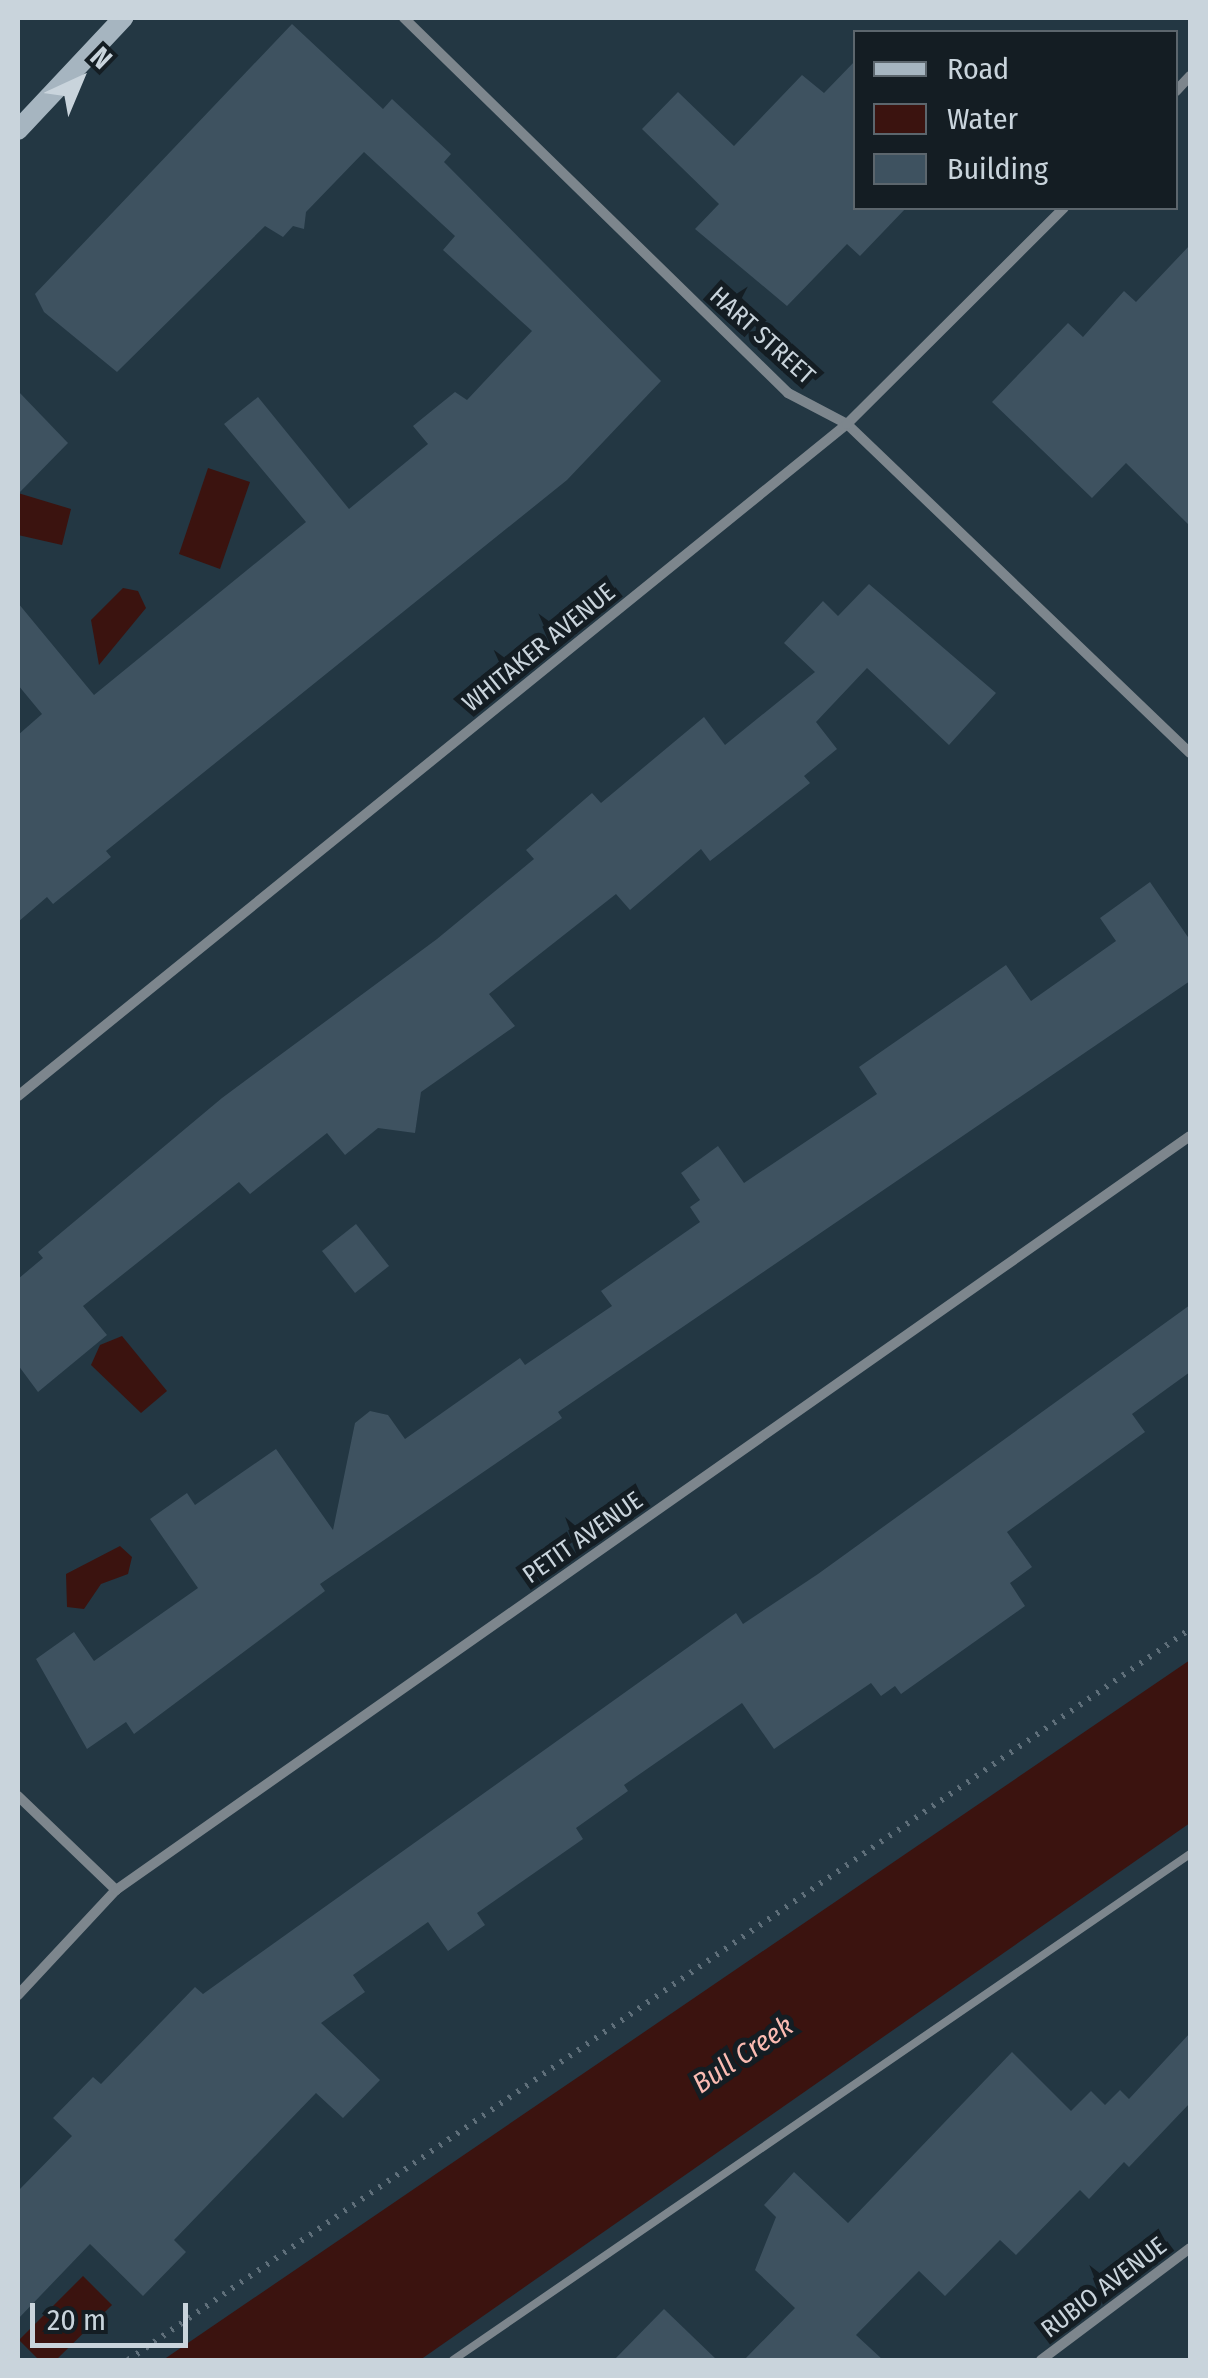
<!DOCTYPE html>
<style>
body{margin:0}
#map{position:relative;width:1208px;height:2378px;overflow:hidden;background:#233743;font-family:"Fira Sans Condensed",sans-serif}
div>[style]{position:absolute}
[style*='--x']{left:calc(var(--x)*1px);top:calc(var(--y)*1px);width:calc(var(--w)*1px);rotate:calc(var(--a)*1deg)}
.water>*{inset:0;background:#3b130f}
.building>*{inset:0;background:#3e5260}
.path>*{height:6px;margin-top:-3px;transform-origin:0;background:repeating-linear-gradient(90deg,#5f6f7a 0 2.5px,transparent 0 10.5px)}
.lane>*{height:8px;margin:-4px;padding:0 4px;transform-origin:4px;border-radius:4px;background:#7d868d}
.street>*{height:10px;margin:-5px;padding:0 5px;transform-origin:5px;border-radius:5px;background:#7d868d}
.secondary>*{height:20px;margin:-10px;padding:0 10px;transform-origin:10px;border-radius:10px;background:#a6b5c0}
span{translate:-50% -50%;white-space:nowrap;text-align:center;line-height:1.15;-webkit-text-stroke:10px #141d23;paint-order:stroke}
.street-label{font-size:25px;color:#c9d4dc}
.water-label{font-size:28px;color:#fbbbb2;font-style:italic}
.frame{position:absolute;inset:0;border:20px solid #c9d4dc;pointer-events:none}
.legend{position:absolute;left:853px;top:30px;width:325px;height:180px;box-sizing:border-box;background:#141d23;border:2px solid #5c666d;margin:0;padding:12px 18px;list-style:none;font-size:30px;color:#c9d4dc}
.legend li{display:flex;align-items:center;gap:20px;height:50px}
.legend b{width:50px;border:2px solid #5c666d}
.north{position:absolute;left:30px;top:30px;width:100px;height:100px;-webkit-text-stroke:8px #141d23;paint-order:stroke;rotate:44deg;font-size:28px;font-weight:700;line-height:40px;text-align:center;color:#c9d4dc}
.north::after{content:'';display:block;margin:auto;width:35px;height:45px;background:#c9d4dc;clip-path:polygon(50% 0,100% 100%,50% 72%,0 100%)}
.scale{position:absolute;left:30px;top:2303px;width:158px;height:45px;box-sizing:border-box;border:5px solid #c9d4dc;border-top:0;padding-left:12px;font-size:30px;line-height:35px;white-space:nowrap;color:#c9d4dc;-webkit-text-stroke:8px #141d23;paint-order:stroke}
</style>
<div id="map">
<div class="water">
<i style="clip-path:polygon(208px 468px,250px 482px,220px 569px,179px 554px)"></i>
<i style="clip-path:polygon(18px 493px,71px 509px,62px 545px,18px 535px)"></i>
<i style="clip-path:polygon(123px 588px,138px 591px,146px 608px,99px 665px,91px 620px)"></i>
<i style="clip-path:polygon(122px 1336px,167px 1391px,141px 1413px,91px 1365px,100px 1345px)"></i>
<i style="clip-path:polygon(120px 1546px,132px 1557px,128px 1574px,101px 1584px,84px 1609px,67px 1607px,66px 1574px)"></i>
<i style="clip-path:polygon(1190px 1660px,1190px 1823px,420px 2360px,163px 2360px)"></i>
<i style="clip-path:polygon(83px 2276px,112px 2305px,56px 2360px,39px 2360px,19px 2340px)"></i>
</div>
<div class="building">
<i style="clip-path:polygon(292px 24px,383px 109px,392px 99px,451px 154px,444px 162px,661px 381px,567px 480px,106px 851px,111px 857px,53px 904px,47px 897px,18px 922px,18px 735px,42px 714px,18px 685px,18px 603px,94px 695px,306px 522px,224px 424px,258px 397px,349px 509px,428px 444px,413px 426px,455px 392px,467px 400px,532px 331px,443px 250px,455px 236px,364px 152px,306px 212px,304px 229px,293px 226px,283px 237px,265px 226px,117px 372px,44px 312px,35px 294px)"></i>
<i style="clip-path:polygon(856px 60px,856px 208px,906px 208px,860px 256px,847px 244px,787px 306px,695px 229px,719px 204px,642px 129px,678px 92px,734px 146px,802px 75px,824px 93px)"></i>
<i style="clip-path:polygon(1190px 245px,1190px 526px,1126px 463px,1092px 498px,992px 402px,1068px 323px,1083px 337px,1124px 291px,1136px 302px)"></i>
<i style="clip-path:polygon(18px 391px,68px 443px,18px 494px)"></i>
<i style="clip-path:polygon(869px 584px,996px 693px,949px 745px,867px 668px,816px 722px,837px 749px,804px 776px,810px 783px,710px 861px,701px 849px,630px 910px,616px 894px,489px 994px,515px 1026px,421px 1092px,415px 1133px,378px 1128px,345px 1155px,327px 1133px,250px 1194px,239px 1182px,83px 1306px,107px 1335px,38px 1392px,18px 1365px,18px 1279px,43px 1258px,38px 1252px,222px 1098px,437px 939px,534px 859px,526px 850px,592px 793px,601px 803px,704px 717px,725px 745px,815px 672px,784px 643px,823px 601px,838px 616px)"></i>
<i style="clip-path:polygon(1150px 882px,1190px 940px,1190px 981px,558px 1412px,562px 1418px,320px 1584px,325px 1591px,134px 1734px,126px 1722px,87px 1749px,36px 1659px,74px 1632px,94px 1661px,198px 1588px,150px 1519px,187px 1493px,195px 1505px,276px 1449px,333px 1530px,355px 1423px,370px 1411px,388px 1415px,405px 1439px,520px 1358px,525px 1365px,612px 1306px,601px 1291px,700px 1222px,690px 1207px,700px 1200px,681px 1173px,718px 1146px,744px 1183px,877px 1094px,859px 1067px,1006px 965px,1031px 1001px,1116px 941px,1100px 918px)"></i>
<i style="clip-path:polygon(356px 1224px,389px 1266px,355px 1293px,322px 1251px)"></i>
<i style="clip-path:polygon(1190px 1305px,1190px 1372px,1132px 1414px,1145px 1432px,1007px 1532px,1032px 1567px,1010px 1583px,1025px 1606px,901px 1694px,895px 1686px,881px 1696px,871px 1683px,774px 1749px,742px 1703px,624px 1785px,628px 1791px,576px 1828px,583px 1839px,477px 1913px,485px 1925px,448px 1951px,428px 1922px,353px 1975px,365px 1992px,321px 2023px,380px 2080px,343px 2118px,316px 2093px,174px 2240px,186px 2252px,143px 2296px,90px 2244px,18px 2319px,18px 2191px,72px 2136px,53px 2118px,93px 2077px,101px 2084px,195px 1987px,203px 1994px,736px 1613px,743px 1624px,818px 1574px)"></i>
<i style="clip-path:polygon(1190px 2033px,1190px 2103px,1129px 2167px,1124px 2162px,1089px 2199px,1080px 2190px,1016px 2255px,1000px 2240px,945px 2296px,919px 2271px,856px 2335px,883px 2360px,744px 2360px,795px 2308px,755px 2270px,776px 2217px,764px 2205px,794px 2172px,848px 2223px,1012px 2052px,1071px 2111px,1091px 2091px,1105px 2105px,1120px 2090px,1129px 2099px)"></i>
<i style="clip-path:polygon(664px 2309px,717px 2360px,614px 2360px)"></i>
</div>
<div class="path">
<i style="--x:128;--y:2360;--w:1289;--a:-34.54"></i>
</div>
<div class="lane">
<i style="--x:453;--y:2360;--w:894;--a:-34.47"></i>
</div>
<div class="street">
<i style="--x:404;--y:18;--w:537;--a:44.32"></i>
<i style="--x:788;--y:393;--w:67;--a:27.7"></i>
<i style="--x:847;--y:424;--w:475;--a:43.8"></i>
<i style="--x:1176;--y:91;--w:21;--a:-47"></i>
<i style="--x:18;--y:1096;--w:1067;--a:-39.03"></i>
<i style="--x:847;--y:424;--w:306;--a:-44.9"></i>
<i style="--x:18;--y:1796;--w:136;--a:43.8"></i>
<i style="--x:18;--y:1995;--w:144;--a:-47"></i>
<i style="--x:116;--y:1890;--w:1312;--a:-35.07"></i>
<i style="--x:1041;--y:2360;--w:186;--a:-36.9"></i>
</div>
<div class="secondary">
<i style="--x:18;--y:130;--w:154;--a:-46.8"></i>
</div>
<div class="street-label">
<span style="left:762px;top:336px;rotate:42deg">HART STREET</span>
<span style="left:539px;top:648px;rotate:-39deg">WHITAKER AVENUE</span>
<span style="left:583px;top:1538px;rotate:-35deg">PETIT AVENUE</span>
<span style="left:1104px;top:2288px;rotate:-37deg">RUBIO AVENUE</span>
</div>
<div class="water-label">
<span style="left:743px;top:2055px;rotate:-34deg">Bull Creek</span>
</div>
<div class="frame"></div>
<ul class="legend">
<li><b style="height:12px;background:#a6b5c0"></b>Road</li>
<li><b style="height:28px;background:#3b130f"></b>Water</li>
<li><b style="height:28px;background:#3e5260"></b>Building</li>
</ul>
<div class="north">N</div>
<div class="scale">20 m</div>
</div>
